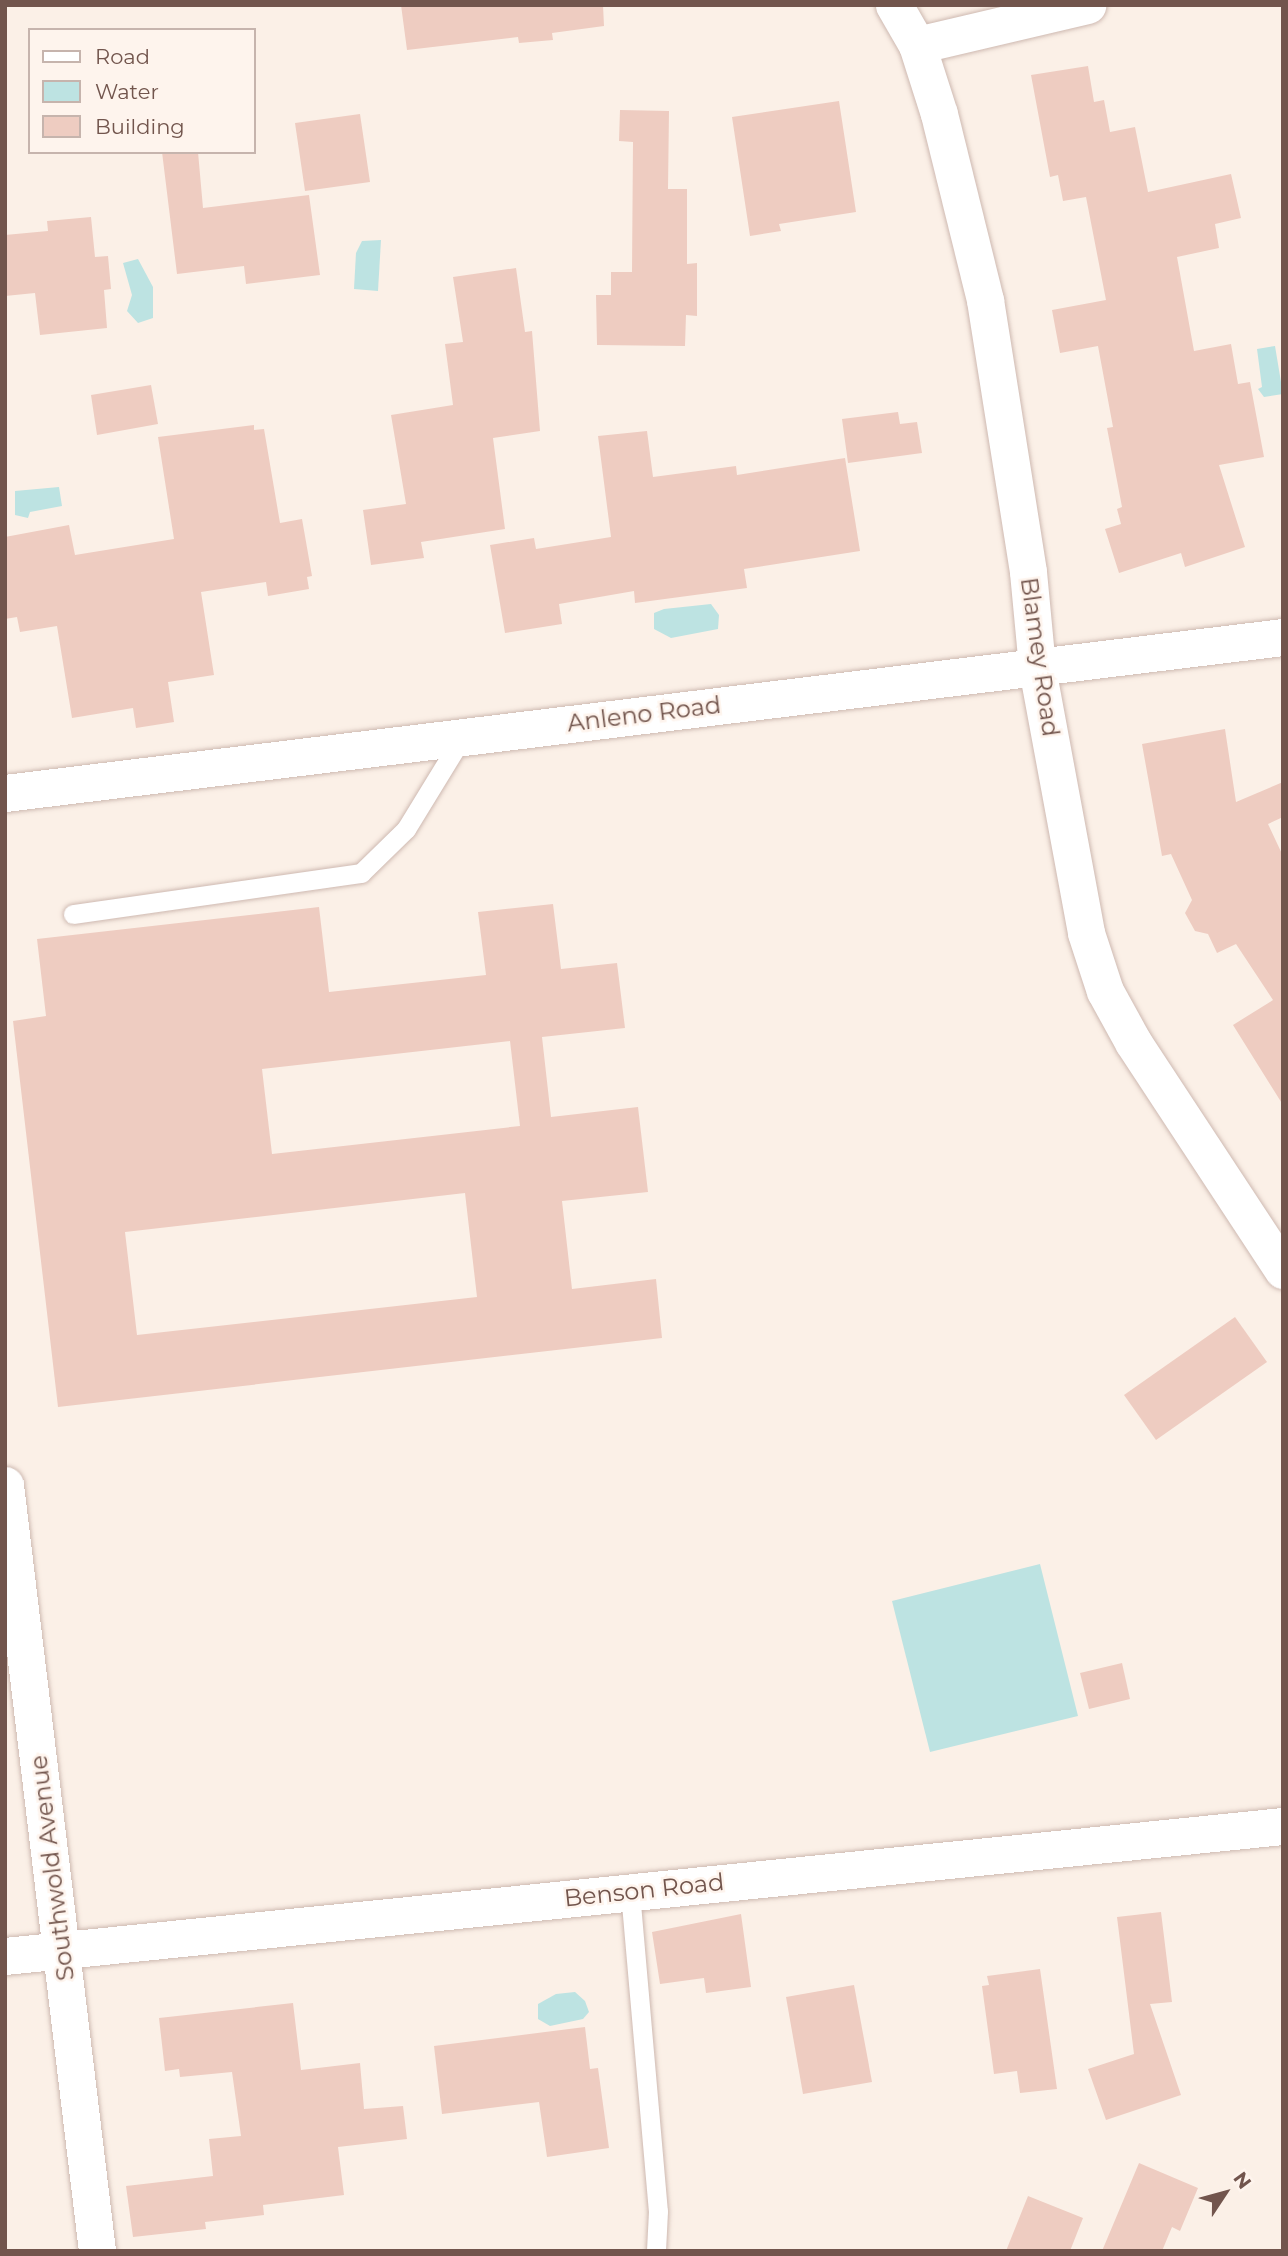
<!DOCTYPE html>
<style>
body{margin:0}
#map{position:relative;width:1288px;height:2256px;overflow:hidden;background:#fbf0e7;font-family:Montserrat,sans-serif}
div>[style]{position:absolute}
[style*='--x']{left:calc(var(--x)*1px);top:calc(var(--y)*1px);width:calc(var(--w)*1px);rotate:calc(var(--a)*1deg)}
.water>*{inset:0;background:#bde3e2}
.building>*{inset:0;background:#eeccc1}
.roads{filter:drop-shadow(0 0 2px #ceb9b1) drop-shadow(0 0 2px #ceb9b1)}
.lane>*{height:19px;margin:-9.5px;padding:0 9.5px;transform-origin:9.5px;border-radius:9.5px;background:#fff}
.street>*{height:37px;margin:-18.5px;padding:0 18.5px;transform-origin:18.5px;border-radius:18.5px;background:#fff}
span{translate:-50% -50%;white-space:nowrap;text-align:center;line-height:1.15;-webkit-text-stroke:5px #fef4ed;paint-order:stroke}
.street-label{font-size:24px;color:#72554d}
.frame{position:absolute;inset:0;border:7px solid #72554d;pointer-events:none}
.legend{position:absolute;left:28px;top:28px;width:228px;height:126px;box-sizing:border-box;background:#fef4ed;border:2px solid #c6b4ad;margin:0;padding:9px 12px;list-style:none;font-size:21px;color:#72554d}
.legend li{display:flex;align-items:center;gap:14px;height:35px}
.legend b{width:35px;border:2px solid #c6b4ad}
.north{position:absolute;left:1190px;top:2158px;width:70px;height:70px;-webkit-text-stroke:5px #fef4ed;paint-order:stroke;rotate:54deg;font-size:19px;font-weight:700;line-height:28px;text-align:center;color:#72554d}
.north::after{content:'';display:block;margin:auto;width:24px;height:32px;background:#72554d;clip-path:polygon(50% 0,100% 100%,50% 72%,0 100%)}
</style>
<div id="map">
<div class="water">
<i style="clip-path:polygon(381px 240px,378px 291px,354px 289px,356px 253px,362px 241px)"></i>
<i style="clip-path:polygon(138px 259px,153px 287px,153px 318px,138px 323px,127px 311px,132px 295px,123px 263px)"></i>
<i style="clip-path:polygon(1275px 346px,1283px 394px,1264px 397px,1258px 389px,1262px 387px,1257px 349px)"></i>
<i style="clip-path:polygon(59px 487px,62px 506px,30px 512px,28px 518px,15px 515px,15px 491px)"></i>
<i style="clip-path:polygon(711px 604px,719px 615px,718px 629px,671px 638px,654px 629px,654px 613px,664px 609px)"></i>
<i style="clip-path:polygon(1040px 1564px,1078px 1716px,930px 1752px,892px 1601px)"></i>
<i style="clip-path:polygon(575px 1992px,585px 2001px,589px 2012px,583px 2019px,550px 2026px,538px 2019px,538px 2004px,556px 1994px)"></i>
</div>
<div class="building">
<i style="clip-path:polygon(401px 5px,603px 5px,604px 26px,552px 33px,553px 40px,519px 43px,518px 37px,407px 50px)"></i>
<i style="clip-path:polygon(1088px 66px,1094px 102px,1104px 100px,1110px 132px,1135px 127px,1148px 192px,1231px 174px,1241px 218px,1215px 224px,1219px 248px,1177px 257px,1194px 351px,1231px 344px,1238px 384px,1250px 382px,1264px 457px,1219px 465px,1245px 547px,1185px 567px,1181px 553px,1119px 573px,1105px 529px,1121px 524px,1117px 509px,1122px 507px,1107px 428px,1113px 427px,1098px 346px,1060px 353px,1052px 310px,1106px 300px,1086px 197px,1063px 201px,1058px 175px,1050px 177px,1031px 75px)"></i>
<i style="clip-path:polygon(839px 101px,856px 212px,779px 224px,781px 231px,750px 236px,732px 117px)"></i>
<i style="clip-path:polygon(620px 110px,669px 111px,668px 189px,687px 189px,687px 264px,697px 263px,697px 316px,686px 315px,685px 346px,597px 345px,596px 295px,611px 295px,611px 272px,632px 272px,633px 142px,619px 141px)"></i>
<i style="clip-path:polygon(360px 114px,370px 182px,305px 191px,295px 123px)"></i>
<i style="clip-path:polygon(162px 152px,198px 152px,203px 208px,309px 195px,320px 275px,246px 284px,244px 266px,177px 274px)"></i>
<i style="clip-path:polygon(91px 217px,95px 257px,108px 256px,111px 289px,104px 290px,107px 328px,40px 335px,35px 293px,5px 296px,5px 235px,48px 231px,47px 221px)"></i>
<i style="clip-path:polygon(516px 268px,525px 332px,532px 331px,540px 431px,493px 438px,505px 529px,421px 542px,424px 558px,371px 565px,363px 510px,406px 504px,391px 415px,453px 405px,445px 344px,463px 342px,453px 277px)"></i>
<i style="clip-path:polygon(151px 385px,158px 424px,97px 435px,91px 395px)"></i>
<i style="clip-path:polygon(898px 412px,900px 424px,917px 422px,922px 453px,848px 463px,842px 419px)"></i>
<i style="clip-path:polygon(254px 425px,254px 430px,264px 429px,280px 523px,302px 519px,312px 576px,307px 577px,309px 589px,268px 596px,266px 582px,201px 592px,214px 675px,168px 682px,174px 722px,136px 728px,133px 708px,72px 718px,57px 626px,20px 632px,17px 617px,5px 619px,5px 537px,69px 525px,75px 555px,174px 539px,158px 437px)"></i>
<i style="clip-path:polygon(647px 431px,653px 477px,736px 466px,737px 475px,845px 458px,860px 551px,744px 569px,747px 588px,635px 603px,634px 591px,559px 604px,562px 624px,505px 633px,490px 545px,534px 538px,536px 549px,611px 537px,598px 436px)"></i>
<i style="clip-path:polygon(1225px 729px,1236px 802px,1283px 782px,1283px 817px,1268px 824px,1283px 856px,1283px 1105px,1233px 1025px,1273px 1000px,1236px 944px,1217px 953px,1208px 934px,1195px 931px,1185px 913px,1192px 900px,1171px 854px,1162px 856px,1142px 744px)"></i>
<i style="clip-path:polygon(evenodd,553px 904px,561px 969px,617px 963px,625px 1028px,542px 1037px,551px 1117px,638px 1107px,648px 1192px,562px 1201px,572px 1289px,656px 1279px,662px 1338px,58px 1407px,13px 1021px,46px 1016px,37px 939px,319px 907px,329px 992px,486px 975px,478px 912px,553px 904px,510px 1041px,520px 1126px,272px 1154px,262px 1069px,510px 1041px,553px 904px,465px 1193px,477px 1297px,137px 1335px,125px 1232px,465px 1193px)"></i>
<i style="clip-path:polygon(1235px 1317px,1267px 1362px,1156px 1440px,1124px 1395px)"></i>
<i style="clip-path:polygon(1122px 1663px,1130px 1699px,1089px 1709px,1080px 1673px)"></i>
<i style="clip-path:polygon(1161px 1912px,1172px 2002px,1150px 2004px,1181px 2095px,1106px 2120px,1088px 2069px,1134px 2054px,1117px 1917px)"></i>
<i style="clip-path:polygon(741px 1914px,751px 1987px,706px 1993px,704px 1978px,660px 1984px,652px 1932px)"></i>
<i style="clip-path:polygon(1040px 1969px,1057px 2089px,1020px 2093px,1017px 2071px,994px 2074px,982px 1986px,989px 1985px,987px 1976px)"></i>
<i style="clip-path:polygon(854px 1985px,872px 2082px,803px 2094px,786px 1997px)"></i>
<i style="clip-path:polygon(293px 2003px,301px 2070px,360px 2063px,364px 2109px,403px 2106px,407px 2139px,338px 2147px,344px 2195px,263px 2205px,264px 2215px,205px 2222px,206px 2229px,133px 2237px,126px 2186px,213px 2176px,209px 2139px,241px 2136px,232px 2072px,180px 2077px,179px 2069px,165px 2071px,159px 2018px)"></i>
<i style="clip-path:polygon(585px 2027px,590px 2069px,598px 2068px,609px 2148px,547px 2157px,539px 2102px,442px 2114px,434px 2046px)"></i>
<i style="clip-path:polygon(1139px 2163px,1198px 2188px,1180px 2231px,1172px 2227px,1162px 2251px,1102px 2251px)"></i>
<i style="clip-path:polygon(1028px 2196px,1083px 2218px,1070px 2251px,1006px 2251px)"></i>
</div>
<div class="roads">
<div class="lane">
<i style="--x:73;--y:914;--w:291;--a:-8.1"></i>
<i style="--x:361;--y:873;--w:63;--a:-44.4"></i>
<i style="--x:406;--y:829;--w:109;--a:-58.5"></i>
<i style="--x:630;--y:1892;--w:320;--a:85"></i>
<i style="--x:658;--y:2211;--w:40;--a:92.9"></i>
</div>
<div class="street">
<i style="--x:894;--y:5;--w:46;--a:60.1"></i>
<i style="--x:917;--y:45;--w:72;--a:72.3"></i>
<i style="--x:939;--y:114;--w:192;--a:76.1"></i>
<i style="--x:985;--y:300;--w:275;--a:81"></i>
<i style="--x:1028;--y:572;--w:96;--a:84.6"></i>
<i style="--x:1037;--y:668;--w:269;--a:79.5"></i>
<i style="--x:1086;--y:933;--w:61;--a:71.9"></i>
<i style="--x:1105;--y:991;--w:58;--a:61.2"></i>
<i style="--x:1133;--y:1042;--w:273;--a:56.7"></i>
<i style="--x:917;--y:45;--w:175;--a:-13.2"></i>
<i style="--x:5;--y:793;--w:1287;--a:-6.96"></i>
<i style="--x:5;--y:1485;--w:772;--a:83.15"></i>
<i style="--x:5;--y:1956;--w:1285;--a:-5.81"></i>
</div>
</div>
<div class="street-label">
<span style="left:1040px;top:657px;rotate:82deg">Blamey Road</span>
<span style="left:644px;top:714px;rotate:-7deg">Anleno Road</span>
<span style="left:52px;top:1868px;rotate:-97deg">Southwold Avenue</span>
<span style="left:644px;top:1890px;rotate:-6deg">Benson Road</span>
</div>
<div class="frame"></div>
<ul class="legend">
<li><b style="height:9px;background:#fff"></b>Road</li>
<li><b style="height:19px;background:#bde3e2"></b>Water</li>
<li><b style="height:19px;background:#eeccc1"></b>Building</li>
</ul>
<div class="north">N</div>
</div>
